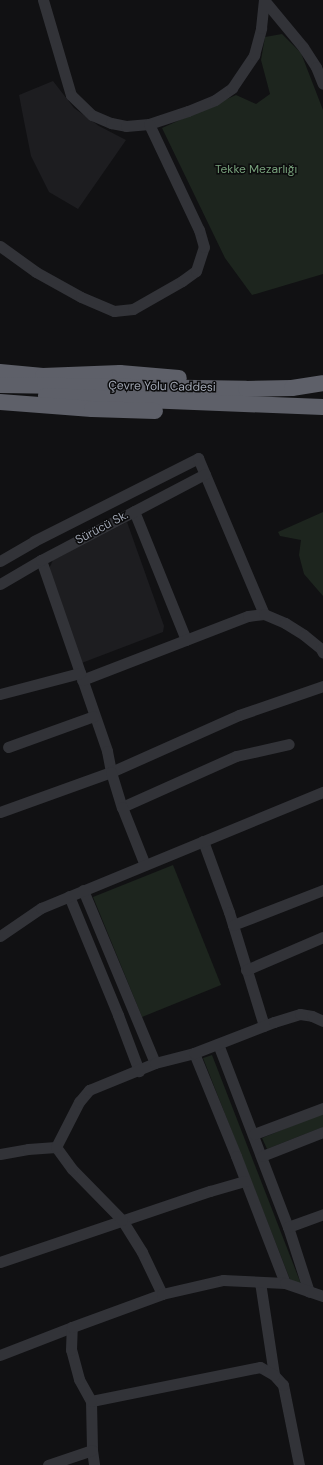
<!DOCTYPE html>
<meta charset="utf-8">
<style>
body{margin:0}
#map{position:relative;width:323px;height:1465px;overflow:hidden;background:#111113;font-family:"DM Sans",sans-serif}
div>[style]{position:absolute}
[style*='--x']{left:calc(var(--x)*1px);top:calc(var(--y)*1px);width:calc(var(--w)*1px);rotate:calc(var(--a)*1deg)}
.built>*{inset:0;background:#1d1d20}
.green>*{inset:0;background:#1d251e}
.minor>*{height:11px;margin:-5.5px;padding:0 5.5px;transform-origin:5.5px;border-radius:5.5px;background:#323338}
.highway>*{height:16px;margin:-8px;padding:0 8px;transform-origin:8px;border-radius:8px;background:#5e6069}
span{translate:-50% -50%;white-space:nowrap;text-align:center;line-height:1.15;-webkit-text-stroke:3px #0c0c0d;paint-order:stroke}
.park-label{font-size:12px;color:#77a07b}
.street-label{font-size:12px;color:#a1a7b4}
</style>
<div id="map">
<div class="built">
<i style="clip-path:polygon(53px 81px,74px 108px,99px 126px,126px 140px,78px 209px,49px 192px,31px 156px,24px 121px,19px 95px)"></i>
<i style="clip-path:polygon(127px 522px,164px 626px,163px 632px,79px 664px,48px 571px,53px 560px)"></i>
</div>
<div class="green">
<i style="clip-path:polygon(282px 34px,301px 53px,323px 110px,323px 274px,252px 295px,225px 258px,162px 128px,236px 95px,256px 104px,270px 94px,261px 60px,265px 37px)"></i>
<i style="clip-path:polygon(323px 512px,323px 596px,304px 574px,299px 555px,301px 540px,280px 536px,278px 532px)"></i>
<i style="clip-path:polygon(173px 865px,221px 985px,142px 1017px,93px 897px)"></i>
<i style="clip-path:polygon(212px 1055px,301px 1284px,291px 1282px,203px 1058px)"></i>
<i style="clip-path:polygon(323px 1113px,323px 1127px,267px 1149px,262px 1138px)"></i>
</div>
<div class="minor">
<i style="--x:43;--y:0;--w:99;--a:73.6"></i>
<i style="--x:71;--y:95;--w:29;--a:44"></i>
<i style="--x:92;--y:115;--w:21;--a:23"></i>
<i style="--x:111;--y:123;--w:15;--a:11"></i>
<i style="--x:126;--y:126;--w:23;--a:-5"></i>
<i style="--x:149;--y:124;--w:41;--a:-18.4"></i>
<i style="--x:188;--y:111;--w:29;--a:-22"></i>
<i style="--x:215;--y:100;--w:21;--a:-35"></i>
<i style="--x:232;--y:88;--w:40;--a:-56"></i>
<i style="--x:254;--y:55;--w:28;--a:-75"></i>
<i style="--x:261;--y:28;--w:28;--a:-84"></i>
<i style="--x:264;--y:0;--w:61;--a:50.3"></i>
<i style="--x:303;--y:47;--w:24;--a:57"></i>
<i style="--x:316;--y:67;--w:18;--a:68"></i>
<i style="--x:0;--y:246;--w:44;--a:35.8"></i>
<i style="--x:36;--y:272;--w:51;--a:29.1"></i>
<i style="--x:81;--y:297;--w:36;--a:23"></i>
<i style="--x:114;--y:311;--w:19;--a:-6"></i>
<i style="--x:133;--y:309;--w:56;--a:-29.7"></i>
<i style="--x:182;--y:281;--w:17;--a:-36"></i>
<i style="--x:196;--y:271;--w:25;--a:-72"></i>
<i style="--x:204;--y:247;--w:18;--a:-106"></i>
<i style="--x:199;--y:230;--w:117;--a:-115.3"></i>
<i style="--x:134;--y:511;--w:139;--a:68"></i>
<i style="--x:41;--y:560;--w:202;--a:70.9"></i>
<i style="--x:107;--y:751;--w:21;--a:79"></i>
<i style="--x:111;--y:772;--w:140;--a:-24"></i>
<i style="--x:239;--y:715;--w:89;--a:-19"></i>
<i style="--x:0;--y:561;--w:39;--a:-30"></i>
<i style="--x:34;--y:541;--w:184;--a:-26.8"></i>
<i style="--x:198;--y:458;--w:169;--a:67.1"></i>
<i style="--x:0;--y:584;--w:48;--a:-30.3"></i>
<i style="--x:41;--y:560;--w:185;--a:-27.7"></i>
<i style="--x:82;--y:680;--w:178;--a:-21.1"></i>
<i style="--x:248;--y:616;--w:16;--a:-7"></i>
<i style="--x:264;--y:614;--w:23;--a:23"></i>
<i style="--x:285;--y:623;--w:22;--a:32"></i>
<i style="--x:304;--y:635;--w:22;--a:39"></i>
<i style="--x:321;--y:649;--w:4;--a:63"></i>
<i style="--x:0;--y:694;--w:83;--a:-14.7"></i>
<i style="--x:8;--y:747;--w:91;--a:-19.8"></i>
<i style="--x:122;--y:807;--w:125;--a:-24.1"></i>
<i style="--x:236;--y:756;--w:54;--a:-12.8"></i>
<i style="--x:0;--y:812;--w:118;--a:-19.8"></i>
<i style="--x:111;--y:772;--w:37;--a:73"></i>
<i style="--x:122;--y:807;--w:62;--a:68.4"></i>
<i style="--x:203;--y:841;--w:76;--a:69.9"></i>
<i style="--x:229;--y:912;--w:119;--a:72.9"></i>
<i style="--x:83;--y:890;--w:187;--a:67.4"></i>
<i style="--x:69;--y:896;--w:129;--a:67.6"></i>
<i style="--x:118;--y:1015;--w:60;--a:69.4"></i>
<i style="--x:233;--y:925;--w:97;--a:-21.3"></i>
<i style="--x:0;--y:936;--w:50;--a:-34.3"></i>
<i style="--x:41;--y:908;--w:305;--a:-22.4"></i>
<i style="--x:246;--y:970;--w:84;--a:-23.2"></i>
<i style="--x:218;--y:1044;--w:196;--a:69.1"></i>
<i style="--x:288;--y:1227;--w:68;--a:72.1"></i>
<i style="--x:194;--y:1053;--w:111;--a:67.8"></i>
<i style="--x:236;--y:1156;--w:136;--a:68.9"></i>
<i style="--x:254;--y:1134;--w:74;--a:-20.6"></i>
<i style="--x:0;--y:1154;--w:28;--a:-10"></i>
<i style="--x:28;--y:1149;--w:28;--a:-4"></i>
<i style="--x:262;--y:1156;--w:66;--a:-21.5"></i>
<i style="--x:288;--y:1227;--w:37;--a:-20"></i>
<i style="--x:0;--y:1262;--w:222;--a:-18.7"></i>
<i style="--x:210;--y:1191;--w:36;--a:-16"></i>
<i style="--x:260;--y:1282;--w:94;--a:81.4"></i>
<i style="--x:162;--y:1294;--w:47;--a:-115.5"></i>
<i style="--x:142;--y:1252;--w:38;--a:-122"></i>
<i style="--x:122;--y:1220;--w:71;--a:-134.4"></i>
<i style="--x:72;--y:1169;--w:27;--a:-126"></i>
<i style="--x:56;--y:1147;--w:51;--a:-62.9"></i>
<i style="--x:79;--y:1102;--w:16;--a:-50"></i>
<i style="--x:89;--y:1090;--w:71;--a:-22.2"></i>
<i style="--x:155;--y:1063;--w:40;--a:-14.4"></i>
<i style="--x:194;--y:1053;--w:86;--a:-21.2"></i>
<i style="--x:274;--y:1022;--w:27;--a:-17"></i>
<i style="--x:300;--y:1014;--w:12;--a:9"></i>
<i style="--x:312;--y:1016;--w:12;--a:24"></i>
<i style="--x:0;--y:1355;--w:77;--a:-21.3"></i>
<i style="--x:91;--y:1401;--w:49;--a:88.8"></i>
<i style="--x:92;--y:1450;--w:15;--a:82"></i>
<i style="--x:48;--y:1465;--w:46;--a:-18.8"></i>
<i style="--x:299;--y:1465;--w:82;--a:-101.3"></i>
<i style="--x:283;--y:1385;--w:13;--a:-132"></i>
<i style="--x:274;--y:1375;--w:16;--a:-150"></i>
<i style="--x:260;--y:1367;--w:172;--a:168.6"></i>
<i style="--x:91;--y:1401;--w:25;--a:-119"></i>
<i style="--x:79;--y:1379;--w:30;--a:-105"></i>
<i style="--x:71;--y:1350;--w:23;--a:-88"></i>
<i style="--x:72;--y:1327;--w:96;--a:-20.1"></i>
<i style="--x:162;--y:1294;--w:63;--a:-12.9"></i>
<i style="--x:223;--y:1280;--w:62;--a:2.8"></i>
<i style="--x:285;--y:1283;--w:40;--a:18.9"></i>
</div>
<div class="highway">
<i style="--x:0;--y:372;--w:43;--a:5.3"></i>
<i style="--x:43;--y:376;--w:77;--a:-2.2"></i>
<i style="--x:120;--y:373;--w:59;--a:4.8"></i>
<i style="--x:0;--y:385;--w:246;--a:0.9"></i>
<i style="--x:246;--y:389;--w:46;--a:-1.2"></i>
<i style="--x:292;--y:388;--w:31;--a:-9"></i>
<i style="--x:46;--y:396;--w:277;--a:2.3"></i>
<i style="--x:0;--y:402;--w:92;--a:4.4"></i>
<i style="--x:92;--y:409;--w:63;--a:1.8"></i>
</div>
<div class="park-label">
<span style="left:256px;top:170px">Tekke Mezarlığı</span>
</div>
<div class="street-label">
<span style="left:162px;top:387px;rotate:1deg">Çevre Yolu Caddesi</span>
<span style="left:102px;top:528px;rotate:-28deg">Sürücü Sk.</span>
</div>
</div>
